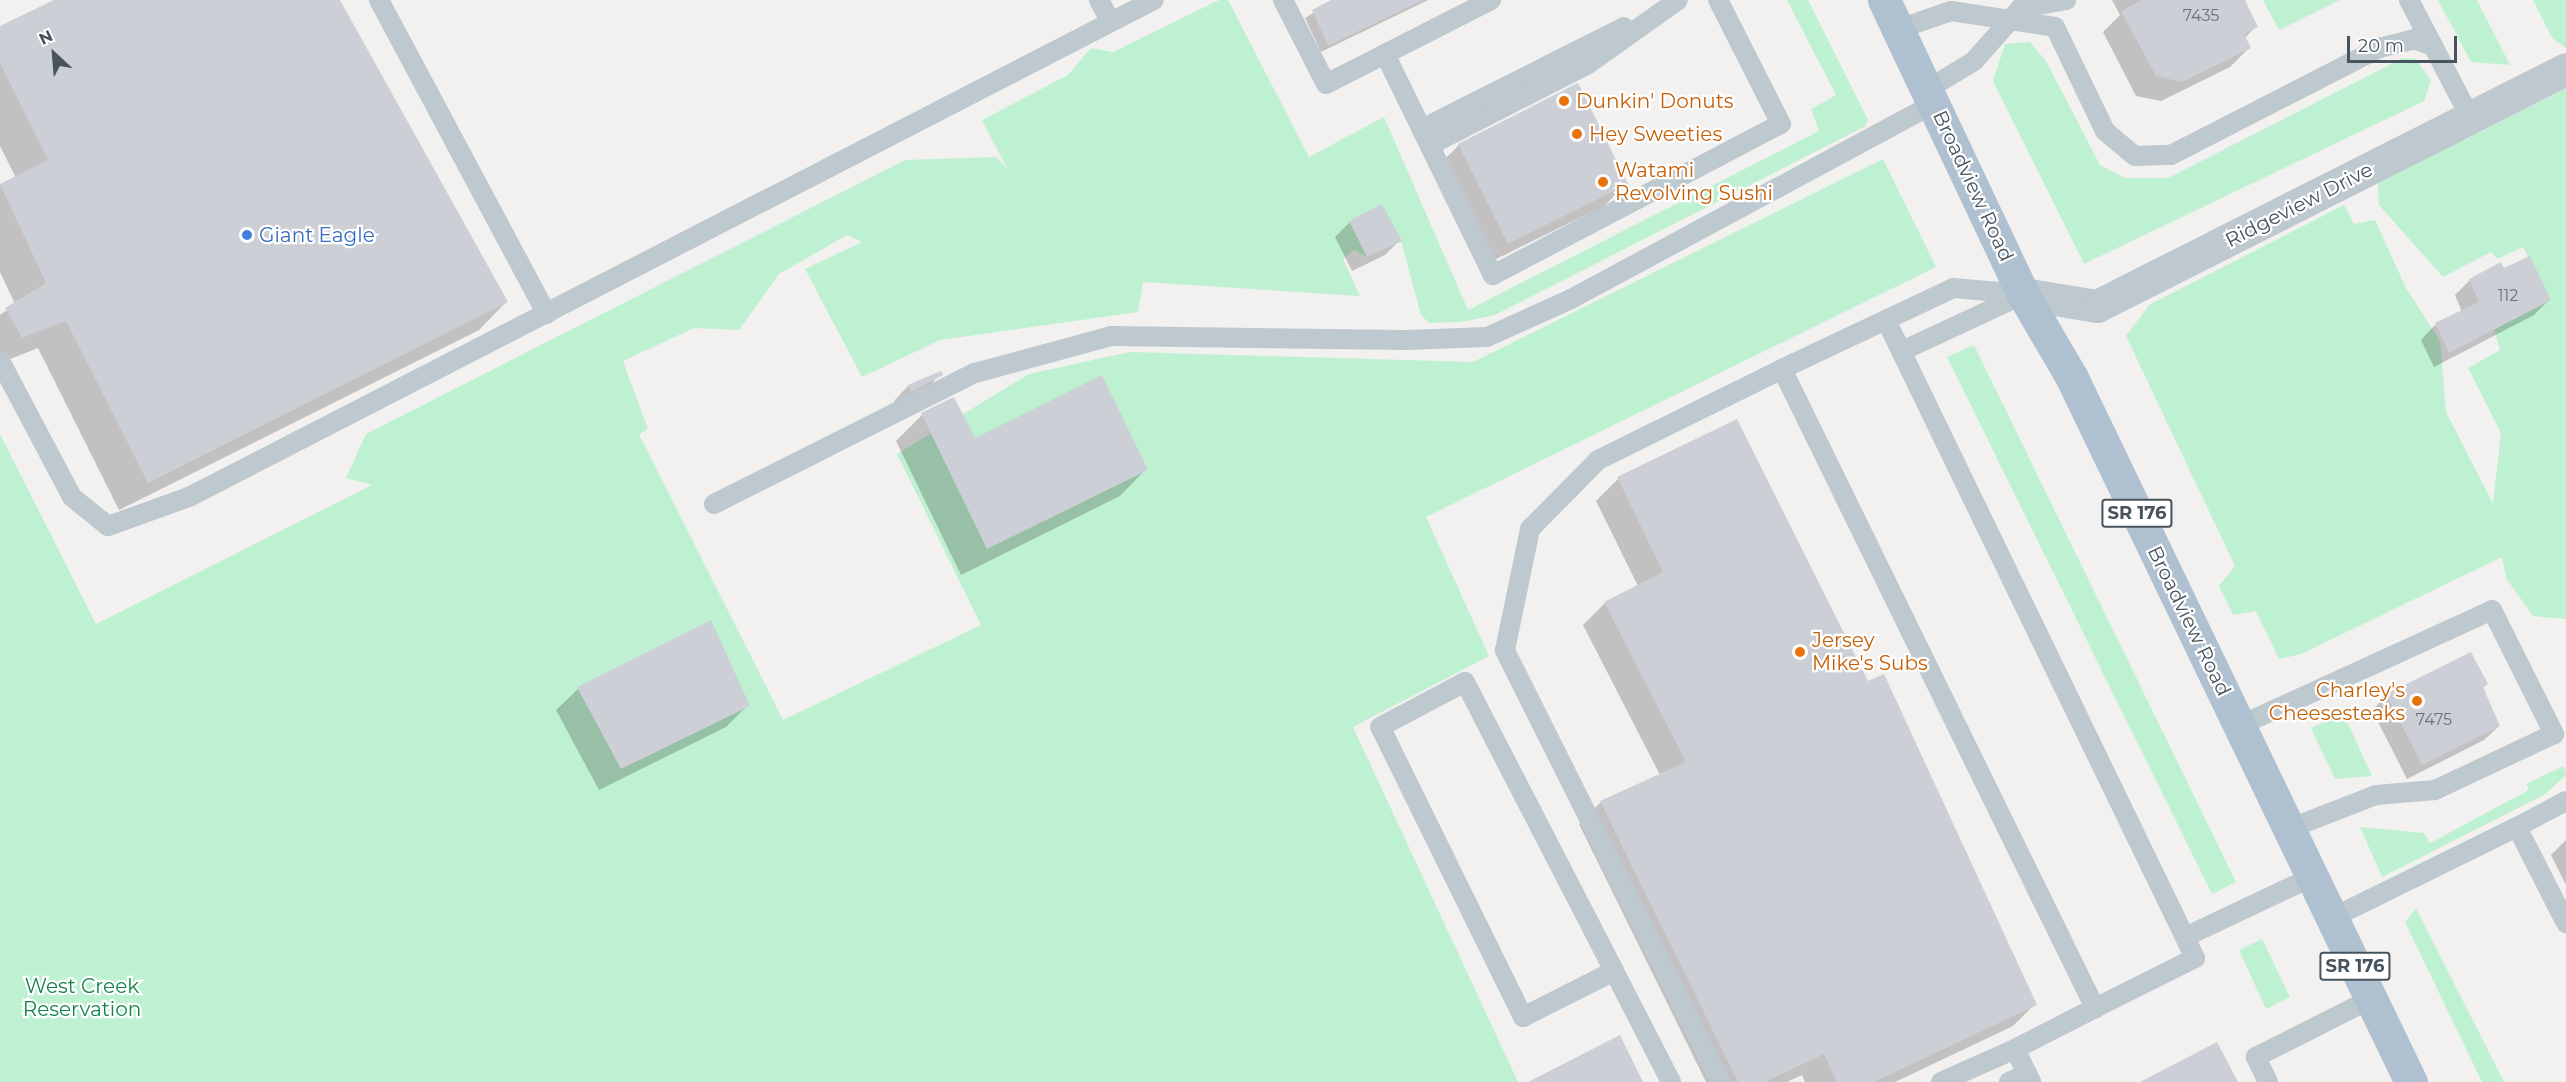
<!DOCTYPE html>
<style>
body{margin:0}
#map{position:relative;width:2566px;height:1082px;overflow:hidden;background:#f3f0f0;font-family:Montserrat,sans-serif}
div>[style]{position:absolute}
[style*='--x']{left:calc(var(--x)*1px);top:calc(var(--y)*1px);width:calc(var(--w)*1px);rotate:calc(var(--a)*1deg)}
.green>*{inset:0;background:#bef1d1}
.shadow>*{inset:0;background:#0003}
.building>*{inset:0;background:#cccfd5}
.lane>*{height:20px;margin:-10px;padding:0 10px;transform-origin:10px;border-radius:10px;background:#bec8cf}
.street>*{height:33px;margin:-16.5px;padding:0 16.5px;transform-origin:16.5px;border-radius:16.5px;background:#bec8cf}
.primary>*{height:33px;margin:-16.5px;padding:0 16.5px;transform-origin:16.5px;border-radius:16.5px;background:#afc0d0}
.dots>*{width:16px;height:16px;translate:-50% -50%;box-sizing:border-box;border:3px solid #fff;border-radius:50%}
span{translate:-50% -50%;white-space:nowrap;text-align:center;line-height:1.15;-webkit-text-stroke:4.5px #fff;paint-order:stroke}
.number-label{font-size:16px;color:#68737c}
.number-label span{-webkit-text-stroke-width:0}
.shield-label span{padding:2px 4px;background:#fff;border:2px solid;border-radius:4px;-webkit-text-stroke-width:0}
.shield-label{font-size:18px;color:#47545e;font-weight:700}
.food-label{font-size:20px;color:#c56008}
.left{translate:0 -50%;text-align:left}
.right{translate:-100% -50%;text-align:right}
.street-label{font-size:20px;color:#47545e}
.shop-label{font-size:20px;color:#366cbe}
.park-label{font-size:20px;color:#14844b}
.north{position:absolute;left:24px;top:24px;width:60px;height:60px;-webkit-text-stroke:4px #fff;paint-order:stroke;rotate:334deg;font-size:16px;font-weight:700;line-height:24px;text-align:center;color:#47545e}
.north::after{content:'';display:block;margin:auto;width:21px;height:27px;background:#47545e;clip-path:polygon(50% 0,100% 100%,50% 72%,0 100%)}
.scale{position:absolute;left:2347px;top:36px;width:110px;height:27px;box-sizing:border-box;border:3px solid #47545e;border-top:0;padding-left:8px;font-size:18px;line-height:21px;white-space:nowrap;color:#47545e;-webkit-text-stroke:4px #fff;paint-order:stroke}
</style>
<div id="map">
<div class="green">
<i style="clip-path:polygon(1219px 0,1228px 0,1309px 157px,1384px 117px,1468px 310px,1819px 131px,1811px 109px,1836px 95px,1787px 0,1808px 0,1868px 120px,1864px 127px,1495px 315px,1461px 322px,1429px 323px,1421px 315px,1401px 241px,1367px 257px,1354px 250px,1343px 259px,1360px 296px,1143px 282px,1138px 312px,940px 340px,862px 377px,805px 269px,862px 242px,847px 235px,779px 274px,739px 330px,694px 328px,623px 361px,648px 429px,639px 434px,783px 720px,981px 625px,897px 454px,1029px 374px,1130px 352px,1473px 362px,1883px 159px,1936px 267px,1426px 517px,1489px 656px,1353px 727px,1518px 1082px,0 1082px,0 434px,96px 624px,372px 485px,346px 478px,366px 434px,905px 160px,996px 157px,1008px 170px,982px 120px,1068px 75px,1091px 48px,1113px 52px)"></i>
<i style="clip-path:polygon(2263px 0,2340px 0,2279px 30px)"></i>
<i style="clip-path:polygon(2438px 0,2477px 0,2510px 65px,2471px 62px)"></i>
<i style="clip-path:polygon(2533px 0,2566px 0,2566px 48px,2552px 38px)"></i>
<i style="clip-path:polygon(2030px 42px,2046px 61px,2100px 165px,2125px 178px,2168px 178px,2403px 58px,2416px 59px,2431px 81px,2424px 101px,2084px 264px,1993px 81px,2005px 44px)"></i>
<i style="clip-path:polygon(2566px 89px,2566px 619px,2533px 616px,2506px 578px,2502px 557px,2301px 654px,2279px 659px,2256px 611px,2233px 615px,2219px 586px,2235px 566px,2126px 336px,2149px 305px,2344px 205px,2354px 224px,2375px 220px,2406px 288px,2440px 341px,2446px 412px,2493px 504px,2501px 433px,2468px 368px,2500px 350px,2494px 328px,2551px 300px,2523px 247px,2497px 259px,2491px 252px,2443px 277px,2379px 205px,2378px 182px)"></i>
<i style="clip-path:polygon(1974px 345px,2236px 882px,2212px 894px,1947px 357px)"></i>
<i style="clip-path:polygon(2343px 713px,2372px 776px,2335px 779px,2311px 728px)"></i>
<i style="clip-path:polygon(2564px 766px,2566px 775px,2544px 795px,2382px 877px,2360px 827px,2424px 833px,2430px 843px,2529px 790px,2526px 784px)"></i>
<i style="clip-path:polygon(2416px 908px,2504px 1082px,2482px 1082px,2405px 922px)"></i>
<i style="clip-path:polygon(2262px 939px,2290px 997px,2266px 1009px,2239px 950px)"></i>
</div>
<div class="shadow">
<i style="clip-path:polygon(58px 0,338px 0,506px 302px,479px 330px,119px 510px,38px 348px,0 363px,0 315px,15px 304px,0 272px,0 185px,16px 178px,0 146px,0 27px)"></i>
<i style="clip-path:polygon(1334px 0,1428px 0,1321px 52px,1305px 18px)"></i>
<i style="clip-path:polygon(2112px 0,2243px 0,2256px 26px,2245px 38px,2249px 48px,2230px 67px,2161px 101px,2136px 96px,2103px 32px,2120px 15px)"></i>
<i style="clip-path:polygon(1459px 145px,1626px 184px,1604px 206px,1486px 264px,1437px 167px)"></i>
<i style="clip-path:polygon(1350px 222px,1400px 240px,1385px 255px,1352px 271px,1335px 237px)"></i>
<i style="clip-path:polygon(2503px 270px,2549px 300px,2534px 315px,2434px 367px,2421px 340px,2435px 325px,2462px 312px,2455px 295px,2470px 280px)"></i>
<i style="clip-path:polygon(940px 373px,927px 390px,896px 406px,894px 401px,908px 386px)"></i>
<i style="clip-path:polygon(922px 415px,974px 440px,1146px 469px,1120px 496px,961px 575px,896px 441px)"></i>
<i style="clip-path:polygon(1618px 479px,1867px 683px,2035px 1004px,2013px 1026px,1895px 1082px,1805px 1082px,1802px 1075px,1787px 1082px,1706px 1082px,1579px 824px,1601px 802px,1660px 775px,1583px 625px,1605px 603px,1638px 586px,1596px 501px)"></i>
<i style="clip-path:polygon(2487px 684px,2482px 689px,2499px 726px,2484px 740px,2407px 779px,2372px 710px,2387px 695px)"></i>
<i style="clip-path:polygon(578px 689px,748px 705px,726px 727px,599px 790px,556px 710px)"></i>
<i style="clip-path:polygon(2566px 840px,2566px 885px,2551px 855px)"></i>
</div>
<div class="building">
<i style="clip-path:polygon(54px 0,340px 0,508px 302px,148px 483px,66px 321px,22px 338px,5px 308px,46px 283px,0 184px,48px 160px,0 63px,0 26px)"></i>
<i style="clip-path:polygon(1331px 0,1423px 0,1328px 46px,1312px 10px)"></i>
<i style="clip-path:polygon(2142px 0,2245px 0,2258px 27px,2244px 34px,2251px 48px,2182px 82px,2156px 76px,2121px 11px)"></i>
<i style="clip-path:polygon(1578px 83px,1628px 184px,1508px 244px,1458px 144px)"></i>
<i style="clip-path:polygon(1382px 204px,1402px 241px,1367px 257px,1349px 221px)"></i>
<i style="clip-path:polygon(2530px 256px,2551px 300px,2449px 353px,2435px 323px,2479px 302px,2469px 279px,2501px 262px,2504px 268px)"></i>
<i style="clip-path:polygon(941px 371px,943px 375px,911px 392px,908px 385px)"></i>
<i style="clip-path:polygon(1102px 375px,1148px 470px,987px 549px,921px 413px,954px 397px,975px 438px)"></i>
<i style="clip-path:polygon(1737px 419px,1868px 681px,1884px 674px,2037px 1005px,1874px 1082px,1837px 1082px,1824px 1054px,1765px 1082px,1738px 1082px,1600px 801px,1686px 762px,1604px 602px,1663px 572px,1617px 477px)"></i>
<i style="clip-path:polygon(711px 620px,750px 706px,621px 769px,577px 687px)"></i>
<i style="clip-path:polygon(2471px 652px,2488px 684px,2483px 687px,2500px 726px,2422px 765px,2386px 694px)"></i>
<i style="clip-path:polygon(1620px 1035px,1643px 1082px,1528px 1082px)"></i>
<i style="clip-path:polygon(2217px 1042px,2238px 1082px,2140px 1082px)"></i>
</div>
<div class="lane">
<i style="--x:379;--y:0;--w:356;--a:61.9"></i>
<i style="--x:1099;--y:0;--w:24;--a:62"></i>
<i style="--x:1283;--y:0;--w:94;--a:62.9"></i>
<i style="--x:1326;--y:84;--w:66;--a:-27"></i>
<i style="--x:1385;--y:54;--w:246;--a:64"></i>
<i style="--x:1493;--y:275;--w:325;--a:-27.7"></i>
<i style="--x:1781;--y:124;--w:139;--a:-116.9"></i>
<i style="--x:2409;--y:0;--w:52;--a:62.4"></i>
<i style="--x:2021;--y:8;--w:46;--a:-10.1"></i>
<i style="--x:1899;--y:29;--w:55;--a:-19.1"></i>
<i style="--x:1951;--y:11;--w:105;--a:8.7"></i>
<i style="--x:2055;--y:27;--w:115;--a:64.3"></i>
<i style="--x:2105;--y:131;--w:39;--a:40"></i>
<i style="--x:2135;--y:156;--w:36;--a:-2"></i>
<i style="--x:2171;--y:155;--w:234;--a:-27.2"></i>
<i style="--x:2379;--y:48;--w:36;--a:-14"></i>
<i style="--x:2414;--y:39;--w:20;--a:20"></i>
<i style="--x:2433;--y:46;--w:82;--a:62.5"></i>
<i style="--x:1385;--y:54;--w:119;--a:-27"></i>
<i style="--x:1928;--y:89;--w:54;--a:-31.3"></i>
<i style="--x:1974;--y:61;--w:81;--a:-48.5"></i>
<i style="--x:1422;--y:129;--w:226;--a:-26.8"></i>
<i style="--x:1430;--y:145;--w:178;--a:-27.1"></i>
<i style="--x:1588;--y:64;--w:110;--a:-35.4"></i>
<i style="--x:1886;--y:320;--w:709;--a:64.16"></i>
<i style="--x:2195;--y:958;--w:112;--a:153.4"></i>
<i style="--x:1902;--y:351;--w:132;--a:-25"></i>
<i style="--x:0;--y:361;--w:154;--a:62.1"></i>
<i style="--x:72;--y:497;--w:46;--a:38.9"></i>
<i style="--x:108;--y:526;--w:86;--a:-19.7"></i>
<i style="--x:189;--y:497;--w:1085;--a:-27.25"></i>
<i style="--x:1782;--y:369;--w:189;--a:-25.3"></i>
<i style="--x:1953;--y:288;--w:70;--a:4.9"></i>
<i style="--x:714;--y:504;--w:292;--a:-26.7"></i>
<i style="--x:975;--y:373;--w:141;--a:-15.2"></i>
<i style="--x:1111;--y:336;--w:295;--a:0.8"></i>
<i style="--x:1406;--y:340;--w:81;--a:-2.1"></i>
<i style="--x:1487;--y:337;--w:92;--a:-24.3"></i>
<i style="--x:1571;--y:299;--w:413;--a:-28.3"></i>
<i style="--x:2239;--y:726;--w:278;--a:-24.6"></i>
<i style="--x:2492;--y:610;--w:139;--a:63.4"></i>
<i style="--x:2554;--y:734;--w:132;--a:154.8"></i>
<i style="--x:2435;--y:790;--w:59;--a:175.2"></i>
<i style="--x:2376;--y:795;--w:93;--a:158.7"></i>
<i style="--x:2517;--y:827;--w:55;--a:-28"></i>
<i style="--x:2332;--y:918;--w:206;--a:-26.2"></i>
<i style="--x:2517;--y:827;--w:108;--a:63"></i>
<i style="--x:2185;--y:937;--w:140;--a:-25.3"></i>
<i style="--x:1614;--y:971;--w:102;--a:153.2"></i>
<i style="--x:1523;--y:1017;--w:323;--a:-116.2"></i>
<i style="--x:1380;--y:727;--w:96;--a:-27.9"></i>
<i style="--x:1465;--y:682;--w:325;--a:62.7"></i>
<i style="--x:1614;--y:971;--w:125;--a:62.8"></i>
<i style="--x:1721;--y:1082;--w:483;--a:-116.6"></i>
<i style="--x:1505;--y:650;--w:124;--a:-78.3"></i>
<i style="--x:1530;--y:529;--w:97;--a:-45.4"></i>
<i style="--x:1598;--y:460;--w:205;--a:-26.3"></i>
<i style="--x:1782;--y:369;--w:712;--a:63.9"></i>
<i style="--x:2095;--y:1008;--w:90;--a:152.9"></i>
<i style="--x:1941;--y:1082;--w:81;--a:-24"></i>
<i style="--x:2015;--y:1049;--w:37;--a:64"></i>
<i style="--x:2009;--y:1082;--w:20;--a:-24"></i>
<i style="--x:2268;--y:1082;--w:28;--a:-116"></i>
<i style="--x:2256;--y:1057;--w:129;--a:-26.8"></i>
</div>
<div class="street">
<i style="--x:2023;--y:294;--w:75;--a:9.2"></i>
<i style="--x:2097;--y:306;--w:525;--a:-26.81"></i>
</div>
<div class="primary">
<i style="--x:1884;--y:0;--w:325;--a:64.7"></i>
<i style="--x:2023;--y:294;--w:95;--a:59.7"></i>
<i style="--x:2071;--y:376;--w:784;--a:64.29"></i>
</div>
<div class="dots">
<i style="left:1564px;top:101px;background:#e8710a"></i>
<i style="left:1577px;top:134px;background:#e8710a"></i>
<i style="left:1603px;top:182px;background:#e8710a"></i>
<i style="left:247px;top:235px;background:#3f7fe0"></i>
<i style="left:1800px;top:652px;background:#e8710a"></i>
<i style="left:2417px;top:701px;background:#e8710a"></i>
</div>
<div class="number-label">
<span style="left:2201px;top:16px">7435</span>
<span style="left:2508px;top:296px">112</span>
<span style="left:2434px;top:720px">7475</span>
</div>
<div class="shield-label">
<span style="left:2137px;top:513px">SR 176</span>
<span style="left:2355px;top:966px">SR 176</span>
</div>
<div class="food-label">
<span class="left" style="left:1576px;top:101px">Dunkin' Donuts</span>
<span class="left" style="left:1589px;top:134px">Hey Sweeties</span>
<span class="left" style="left:1615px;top:182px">Watami<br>Revolving Sushi</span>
<span class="left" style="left:1812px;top:652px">Jersey<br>Mike's Subs</span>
<span class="right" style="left:2405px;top:702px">Charley's<br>Cheesesteaks</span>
</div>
<div class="street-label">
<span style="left:1973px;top:186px;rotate:65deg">Broadview Road</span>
<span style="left:2299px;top:205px;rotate:-27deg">Ridgeview Drive</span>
<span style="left:2189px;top:621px;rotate:64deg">Broadview Road</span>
</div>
<div class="shop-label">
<span class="left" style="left:259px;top:235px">Giant Eagle</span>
</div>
<div class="park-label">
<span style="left:82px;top:998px">West Creek<br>Reservation</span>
</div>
<div class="north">N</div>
<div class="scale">20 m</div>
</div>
